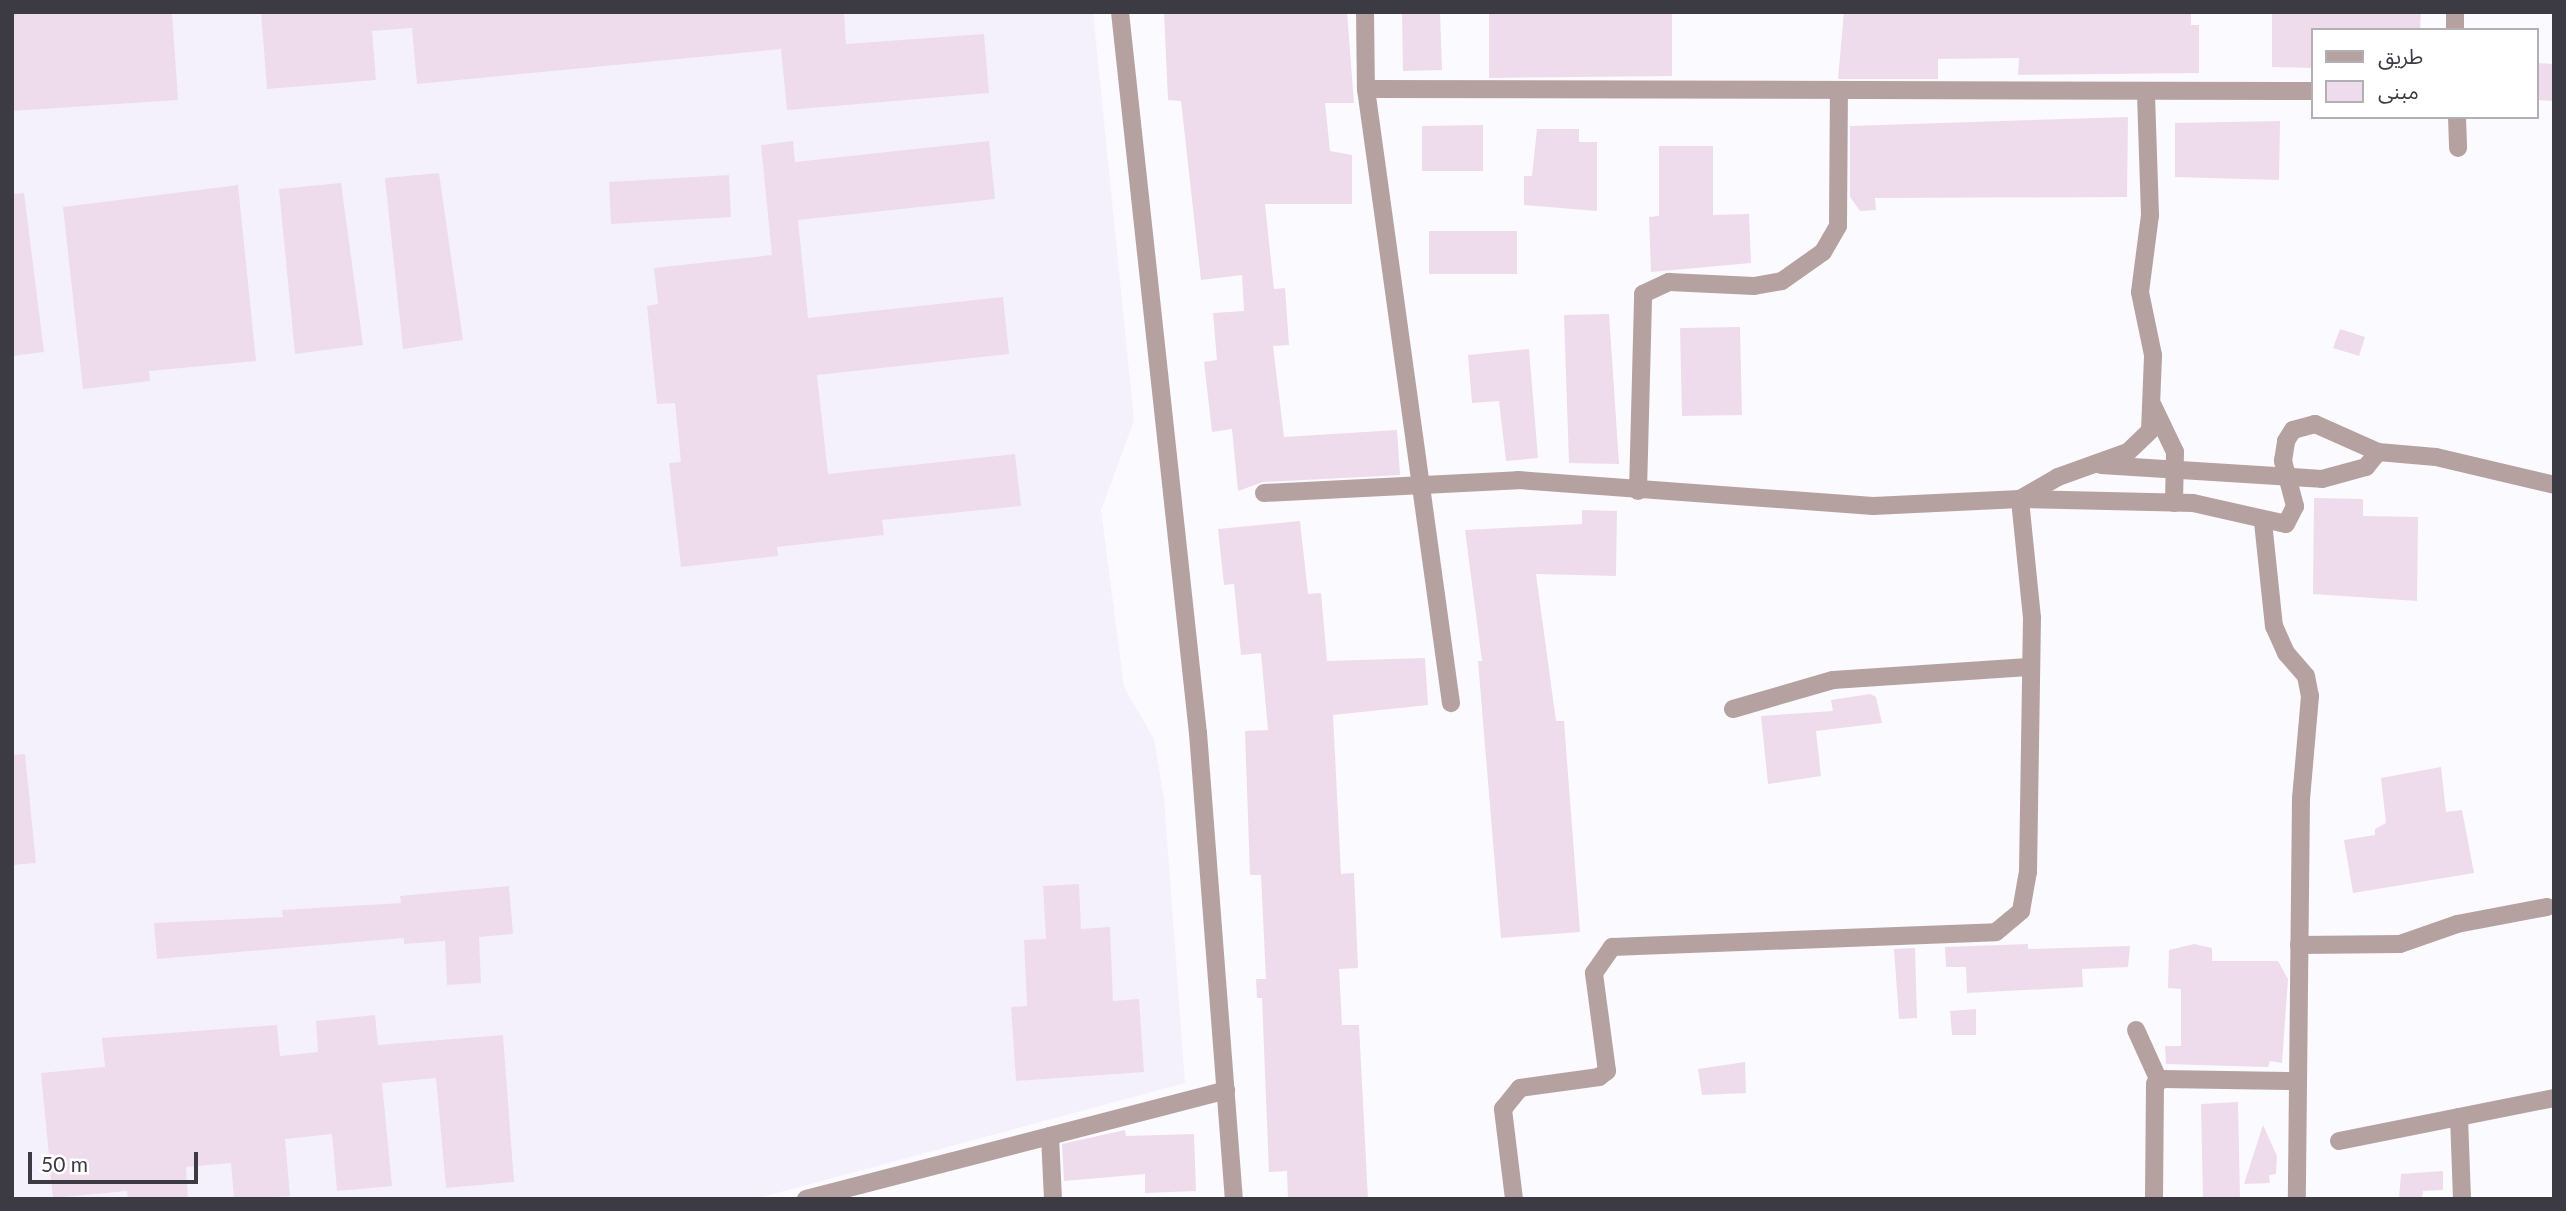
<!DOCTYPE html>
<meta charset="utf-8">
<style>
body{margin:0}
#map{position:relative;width:2566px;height:1211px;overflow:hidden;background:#fbfafe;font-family:Lato,"Noto Sans Arabic",sans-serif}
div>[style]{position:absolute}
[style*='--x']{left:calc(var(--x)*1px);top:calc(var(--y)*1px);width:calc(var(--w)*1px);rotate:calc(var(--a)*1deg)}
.built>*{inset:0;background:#f4f1fd}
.building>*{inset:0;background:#eedced}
.minor>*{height:18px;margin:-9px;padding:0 9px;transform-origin:9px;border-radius:9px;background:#b6a1a1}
span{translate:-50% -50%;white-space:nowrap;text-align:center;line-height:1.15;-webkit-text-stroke:7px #fff;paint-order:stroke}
.frame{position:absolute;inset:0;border:14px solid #3c3a42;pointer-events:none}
.legend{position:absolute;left:2311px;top:28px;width:228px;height:91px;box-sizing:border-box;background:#fff;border:2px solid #b1b0b3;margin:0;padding:9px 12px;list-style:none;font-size:21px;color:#3c3a42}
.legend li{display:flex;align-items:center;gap:14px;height:35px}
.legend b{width:35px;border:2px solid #b1b0b3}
.scale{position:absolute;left:28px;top:1152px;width:170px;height:32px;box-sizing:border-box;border:4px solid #3c3a42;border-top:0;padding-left:9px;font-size:21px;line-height:24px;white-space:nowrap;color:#3c3a42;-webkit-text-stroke:5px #fff;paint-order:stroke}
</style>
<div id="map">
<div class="built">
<i style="clip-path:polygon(12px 12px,1093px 12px,1134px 421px,1101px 510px,1124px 687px,1154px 739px,1164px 798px,1185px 1083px,755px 1199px,12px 1199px)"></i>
</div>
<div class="building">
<i style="clip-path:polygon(12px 12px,172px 12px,178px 100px,12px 111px)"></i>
<i style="clip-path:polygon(261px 12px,844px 12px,846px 44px,984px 34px,989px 93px,787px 110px,781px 49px,417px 84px,412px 28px,372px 31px,376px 80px,267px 89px)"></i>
<i style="clip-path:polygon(1164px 12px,1347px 12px,1354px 103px,1325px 103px,1330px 151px,1352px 155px,1352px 204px,1265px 204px,1274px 289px,1285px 288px,1289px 345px,1273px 346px,1284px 437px,1397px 430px,1400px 475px,1263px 482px,1238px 491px,1232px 429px,1212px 432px,1204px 362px,1217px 360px,1213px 313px,1244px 311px,1242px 275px,1201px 280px,1181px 101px,1168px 100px)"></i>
<i style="clip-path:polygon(1402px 12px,1440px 12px,1442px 70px,1403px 71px)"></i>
<i style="clip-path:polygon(1489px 12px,1672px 12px,1672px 76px,1489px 78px)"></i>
<i style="clip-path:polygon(1844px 12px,2191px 12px,2191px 25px,2199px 25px,2199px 73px,2018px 75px,2019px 58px,1938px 59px,1938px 79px,1838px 79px)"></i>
<i style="clip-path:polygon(2272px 12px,2421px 12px,2420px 30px,2312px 30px,2312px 68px,2272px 67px)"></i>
<i style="clip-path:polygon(2536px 63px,2554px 64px,2554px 101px,2536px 100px)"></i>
<i style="clip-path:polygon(2128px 117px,2127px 197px,1875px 198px,1876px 210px,1860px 211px,1850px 197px,1850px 126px)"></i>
<i style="clip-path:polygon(2280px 121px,2279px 180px,2175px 177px,2175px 123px)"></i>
<i style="clip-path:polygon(1483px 125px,1483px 171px,1422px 171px,1422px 126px)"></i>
<i style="clip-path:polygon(1537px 129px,1579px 129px,1579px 142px,1597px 142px,1597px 211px,1524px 205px,1524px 176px,1532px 176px)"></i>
<i style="clip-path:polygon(793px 141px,795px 162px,989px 141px,995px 199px,798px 220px,808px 318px,1003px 297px,1009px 354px,817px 375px,828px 474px,1015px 454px,1021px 506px,882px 520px,884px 535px,777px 547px,778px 556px,681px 567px,669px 463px,681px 462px,675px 403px,657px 404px,647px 306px,658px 304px,654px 268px,772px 255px,761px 145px)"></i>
<i style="clip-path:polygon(1659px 146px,1713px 146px,1713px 215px,1749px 214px,1751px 263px,1651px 272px,1649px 217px,1659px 216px)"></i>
<i style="clip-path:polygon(439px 173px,463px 340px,403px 349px,385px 178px)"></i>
<i style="clip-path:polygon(729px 175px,731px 217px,611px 224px,609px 182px)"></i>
<i style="clip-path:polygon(341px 183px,363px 345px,295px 354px,279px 189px)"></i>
<i style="clip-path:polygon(238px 185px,256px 361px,149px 371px,150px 381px,83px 389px,63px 207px)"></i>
<i style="clip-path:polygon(24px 193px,44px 352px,12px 356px,12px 194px)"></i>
<i style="clip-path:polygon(1429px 231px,1517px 231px,1517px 274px,1429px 274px)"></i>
<i style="clip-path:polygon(1609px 314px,1619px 464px,1569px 463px,1564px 315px)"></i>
<i style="clip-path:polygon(1740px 327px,1742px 415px,1682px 416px,1680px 328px)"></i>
<i style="clip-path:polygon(2340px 329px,2365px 337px,2359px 356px,2333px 348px)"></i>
<i style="clip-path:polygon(1529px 349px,1538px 458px,1506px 461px,1499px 401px,1472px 403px,1468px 355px)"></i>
<i style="clip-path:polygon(2314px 498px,2363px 499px,2363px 516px,2418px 517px,2417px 601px,2313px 594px)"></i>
<i style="clip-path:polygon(1582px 510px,1617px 511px,1616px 576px,1536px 574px,1556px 721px,1564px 721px,1580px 932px,1501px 938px,1478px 661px,1482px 661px,1465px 530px,1582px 524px)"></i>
<i style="clip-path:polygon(1300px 521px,1308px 594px,1321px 593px,1327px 661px,1425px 658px,1428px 705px,1333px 715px,1341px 874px,1354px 873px,1358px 968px,1339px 969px,1342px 1025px,1359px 1025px,1368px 1199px,1288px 1199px,1287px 1171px,1269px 1172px,1262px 998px,1257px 998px,1256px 979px,1266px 979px,1261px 875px,1250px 875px,1245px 731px,1268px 730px,1261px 653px,1241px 655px,1234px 584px,1224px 585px,1218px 529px)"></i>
<i style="clip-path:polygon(1870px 694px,1876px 697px,1882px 723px,1816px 731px,1821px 776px,1768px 784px,1761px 716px,1833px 711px,1831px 700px)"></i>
<i style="clip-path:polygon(25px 754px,36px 863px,12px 865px,12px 755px)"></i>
<i style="clip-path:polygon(2441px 767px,2446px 812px,2462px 810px,2474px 873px,2353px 893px,2344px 840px,2375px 835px,2375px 829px,2386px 823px,2381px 778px)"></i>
<i style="clip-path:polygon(1079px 884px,1081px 929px,1110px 927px,1113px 1001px,1139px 999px,1144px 1072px,1016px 1081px,1011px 1007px,1027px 1006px,1024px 940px,1046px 939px,1043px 886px)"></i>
<i style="clip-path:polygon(509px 886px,513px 934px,479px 937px,481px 983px,447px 985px,445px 941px,404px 944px,404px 938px,157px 959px,154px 923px,283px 917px,282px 910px,401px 903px,400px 896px)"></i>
<i style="clip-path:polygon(2028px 944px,2028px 949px,2130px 946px,2128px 967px,2082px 969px,2083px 987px,1967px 993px,1966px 967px,1946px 967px,1945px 947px)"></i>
<i style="clip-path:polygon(2194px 944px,2212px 948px,2212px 961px,2278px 961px,2288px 979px,2282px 1063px,2270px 1061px,2268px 1067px,2166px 1064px,2165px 1046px,2181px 1046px,2181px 989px,2168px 988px,2169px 950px)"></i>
<i style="clip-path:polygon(1915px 948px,1917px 1018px,1899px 1019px,1894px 949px)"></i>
<i style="clip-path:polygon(1976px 1009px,1976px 1035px,1952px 1035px,1950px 1011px)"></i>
<i style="clip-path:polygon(375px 1015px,378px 1045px,503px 1035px,514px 1182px,446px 1188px,436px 1078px,382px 1083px,392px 1186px,337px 1191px,332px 1134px,285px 1139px,290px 1196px,234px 1199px,231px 1163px,186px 1167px,188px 1199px,128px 1199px,127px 1191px,53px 1198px,41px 1073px,105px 1067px,102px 1038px,277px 1025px,280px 1056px,318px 1052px,316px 1021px)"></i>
<i style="clip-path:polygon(1745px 1062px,1746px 1093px,1702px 1095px,1698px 1069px)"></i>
<i style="clip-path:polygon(2238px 1102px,2240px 1199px,2203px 1199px,2201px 1104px)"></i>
<i style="clip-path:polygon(2263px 1125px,2277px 1156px,2276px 1174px,2269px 1175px,2270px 1183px,2244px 1184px)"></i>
<i style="clip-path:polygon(1125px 1130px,1126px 1136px,1194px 1134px,1196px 1191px,1145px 1193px,1145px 1174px,1064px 1181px,1062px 1144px)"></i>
<i style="clip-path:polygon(2443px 1171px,2443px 1190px,2423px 1191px,2422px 1199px,2399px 1199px,2401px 1174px)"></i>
</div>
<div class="minor">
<i style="--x:1120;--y:12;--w:725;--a:83.83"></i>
<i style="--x:1198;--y:733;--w:467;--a:85.6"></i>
<i style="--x:1365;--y:12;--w:77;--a:89.3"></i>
<i style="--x:1366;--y:89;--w:620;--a:82.12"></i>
<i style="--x:2455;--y:12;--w:18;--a:90"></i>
<i style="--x:1366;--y:89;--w:946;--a:0.12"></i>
<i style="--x:2457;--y:117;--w:31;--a:88"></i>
<i style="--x:2153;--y:406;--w:51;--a:64.4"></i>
<i style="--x:2175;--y:452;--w:51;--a:91.1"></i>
<i style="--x:2101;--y:465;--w:221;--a:3.6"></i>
<i style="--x:2322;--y:479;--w:46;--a:-15.3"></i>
<i style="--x:2366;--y:467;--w:19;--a:-51"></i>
<i style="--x:1638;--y:491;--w:197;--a:-88.5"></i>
<i style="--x:1643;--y:294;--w:29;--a:-25"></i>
<i style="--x:1669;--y:282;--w:85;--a:2.7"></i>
<i style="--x:1754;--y:286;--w:28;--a:-10"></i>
<i style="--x:1782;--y:281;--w:50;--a:-35.3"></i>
<i style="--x:1823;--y:252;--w:30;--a:-60"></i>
<i style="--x:1838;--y:226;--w:135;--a:-89.6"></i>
<i style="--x:1264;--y:493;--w:254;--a:-2.9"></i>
<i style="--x:1518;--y:480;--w:356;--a:4.2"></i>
<i style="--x:1873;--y:506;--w:147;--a:-2.7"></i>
<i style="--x:2020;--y:499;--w:173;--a:1.3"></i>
<i style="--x:2193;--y:503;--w:95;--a:12.7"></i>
<i style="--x:2286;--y:524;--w:20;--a:-63"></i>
<i style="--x:2295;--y:506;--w:47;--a:-104.9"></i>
<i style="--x:2283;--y:461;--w:20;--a:-81"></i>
<i style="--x:2286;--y:441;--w:13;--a:-58"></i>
<i style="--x:2293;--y:430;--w:23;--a:-15"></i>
<i style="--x:2315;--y:424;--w:69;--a:24"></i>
<i style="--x:2378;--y:452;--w:58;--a:4.9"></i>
<i style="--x:2436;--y:457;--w:121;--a:13.3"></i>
<i style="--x:2020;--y:499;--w:44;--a:-30.1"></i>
<i style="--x:2058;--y:477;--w:74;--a:-19.7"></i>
<i style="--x:2128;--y:452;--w:30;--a:-44"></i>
<i style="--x:2150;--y:431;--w:76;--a:-87.7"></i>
<i style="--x:2153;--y:355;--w:64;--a:-101.7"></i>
<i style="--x:2140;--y:292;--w:78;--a:-82.6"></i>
<i style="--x:2150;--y:215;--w:121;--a:-91.9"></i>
<i style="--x:2263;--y:522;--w:105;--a:84"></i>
<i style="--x:2274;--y:626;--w:30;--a:66"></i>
<i style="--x:2286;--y:653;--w:30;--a:49"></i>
<i style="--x:2306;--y:676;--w:20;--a:79"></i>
<i style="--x:2310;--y:696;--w:102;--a:95"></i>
<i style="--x:2301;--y:798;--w:401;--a:90.6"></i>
<i style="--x:1733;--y:709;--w:104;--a:-16.2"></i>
<i style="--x:1833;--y:680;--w:196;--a:-3.8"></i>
<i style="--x:2299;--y:945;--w:101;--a:-0.6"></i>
<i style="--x:2400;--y:944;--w:60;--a:-19.3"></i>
<i style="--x:2457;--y:924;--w:92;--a:-10.7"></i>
<i style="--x:2136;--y:1030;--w:56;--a:65.7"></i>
<i style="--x:2459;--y:1117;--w:82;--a:87.9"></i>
<i style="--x:1050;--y:1136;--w:63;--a:87.3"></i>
<i style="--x:2339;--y:1141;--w:219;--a:-11.3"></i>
<i style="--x:806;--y:1199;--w:434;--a:-14.5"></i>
<i style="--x:1514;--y:1199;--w:91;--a:-97"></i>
<i style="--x:1503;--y:1109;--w:27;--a:-51"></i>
<i style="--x:1520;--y:1088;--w:80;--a:-7.9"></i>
<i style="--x:1599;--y:1077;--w:10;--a:-37"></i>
<i style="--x:1607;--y:1071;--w:99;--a:-97.6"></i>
<i style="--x:1594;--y:973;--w:32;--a:-55"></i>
<i style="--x:1612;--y:947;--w:384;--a:-2.2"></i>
<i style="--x:1996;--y:932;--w:33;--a:-40"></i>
<i style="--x:2021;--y:911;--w:40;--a:-80"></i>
<i style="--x:2028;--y:872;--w:254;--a:-89.1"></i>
<i style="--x:2032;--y:618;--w:120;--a:-95.8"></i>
<i style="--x:2154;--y:1199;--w:115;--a:-89.5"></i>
<i style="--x:2155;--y:1084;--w:9;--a:-32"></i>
<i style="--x:2163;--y:1079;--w:134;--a:0.9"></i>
</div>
<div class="frame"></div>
<ul class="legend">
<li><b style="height:9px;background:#b6a1a1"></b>طريق</li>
<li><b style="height:19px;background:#eedced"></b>مبنى</li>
</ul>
<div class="scale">50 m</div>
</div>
